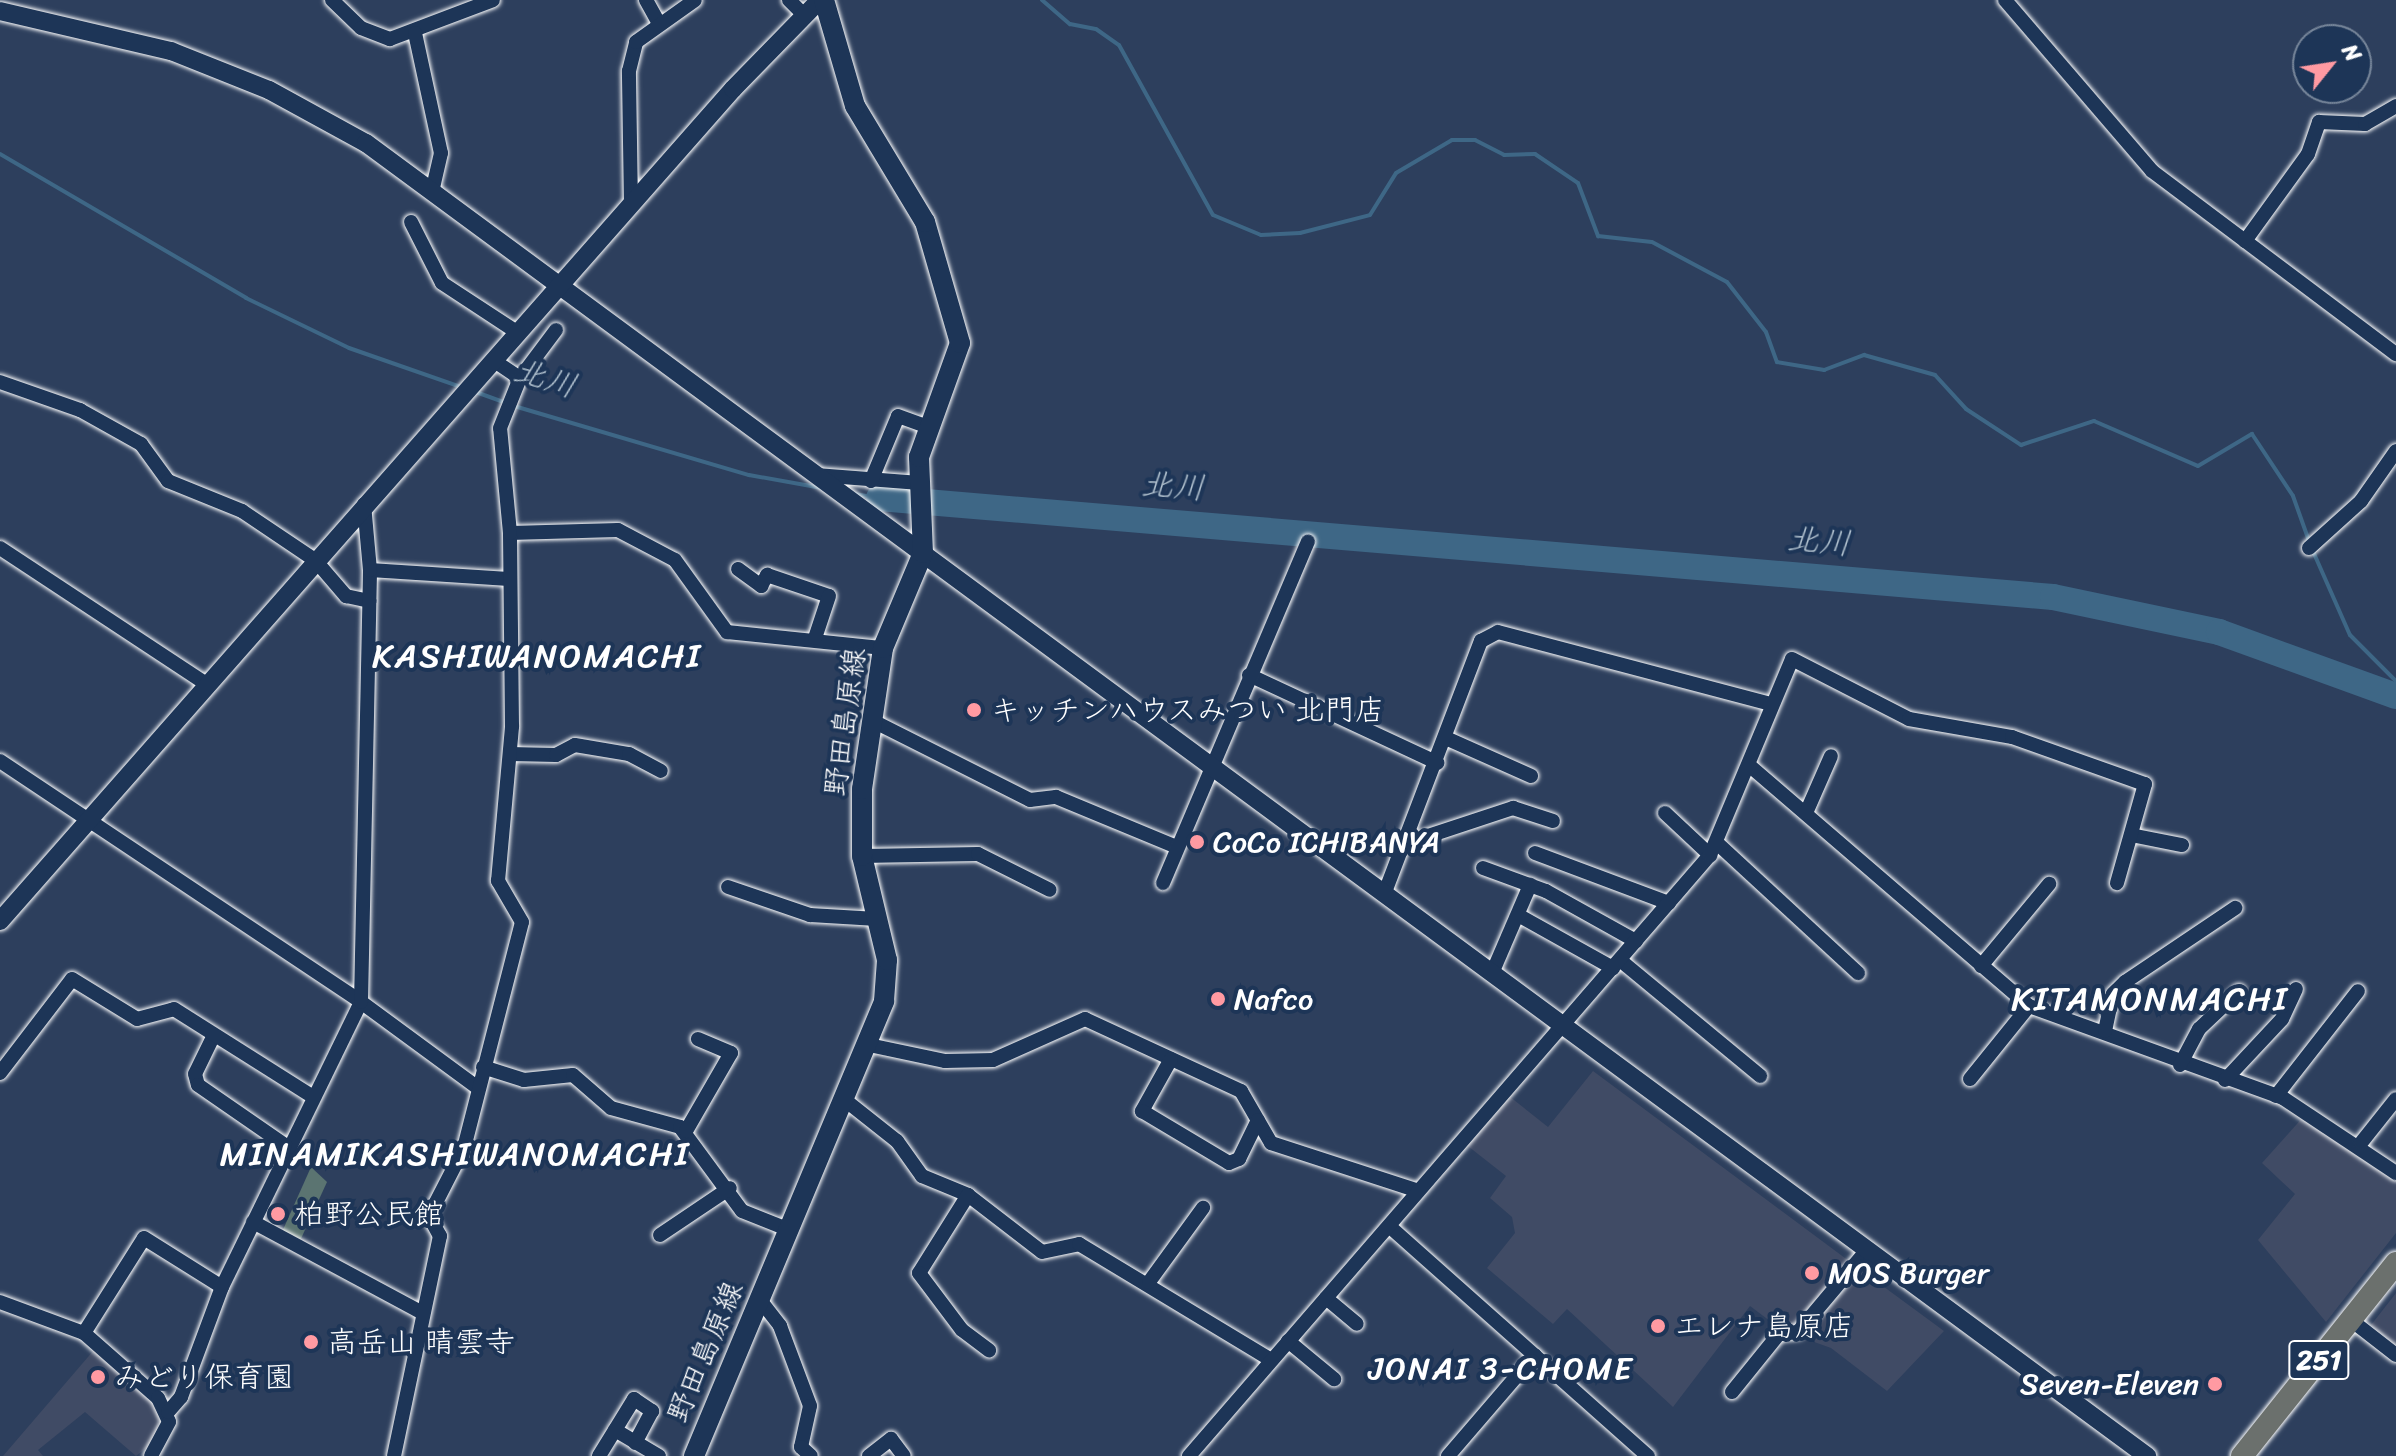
<!DOCTYPE html>
<meta charset="utf-8">
<style>
body{margin:0}
#map{position:relative;width:2396px;height:1456px;overflow:hidden;background:#2d3f5d;font-family:Sriracha,"Klee One",sans-serif}
div>[style]{position:absolute}
[style*='--x']{left:calc(var(--x)*1px);top:calc(var(--y)*1px);width:calc(var(--w)*1px);rotate:calc(var(--a)*1deg)}
.built>*{inset:0;background:#404b65}
.green>*{inset:0;background:#5b7471}
.stream>*{height:4px;margin:-2px;padding:0 2px;transform-origin:2px;border-radius:2px;background:#3e6786}
.river>*{height:26px;margin:-13px;padding:0 13px;transform-origin:13px;border-radius:13px;background:#3e6786}
.roads{filter:drop-shadow(0 0 2px #fff) drop-shadow(0 0 2px #fff)}
.minor>*{height:14px;margin:-7px;padding:0 7px;transform-origin:7px;border-radius:7px;background:#1d3557}
.tertiary>*{height:18px;margin:-9px;padding:0 9px;transform-origin:9px;border-radius:9px;background:#1d3557}
.secondary>*{height:20px;margin:-10px;padding:0 10px;transform-origin:10px;border-radius:10px;background:#1d3557}
.trunk>*{height:22px;margin:-11px;padding:0 11px;transform-origin:11px;border-radius:11px;background:#6b706d}
.dots>*{width:22px;height:22px;translate:-50% -50%;box-sizing:border-box;border:4px solid #1d3557;border-radius:50%}
span{translate:-50% -50%;white-space:nowrap;text-align:center;line-height:1.15;-webkit-text-stroke:8px #1d3557;paint-order:stroke}
.shield-label span{padding:2px 6px;background:#1d3557;border:2px solid;border-radius:6px;-webkit-text-stroke-width:0}
.shield-label{font-size:28px;color:#fff;font-weight:700}
.poi-label{font-size:30px;color:#fff}
.left{translate:0 -50%;text-align:left}
.right{translate:-100% -50%;text-align:right}
.street-label{font-size:30px;color:#fff}
.water-label{font-size:32px;color:#b2c2cf;font-style:italic}
.neighbourhood-label{font-size:32px;color:#fff;letter-spacing:2px}
.quarter-label{font-size:34px;color:#fff;letter-spacing:2px}
.north{position:absolute;left:2292px;top:24px;width:80px;height:80px;box-sizing:border-box;background:#1d3557;border:2px solid #77869a;border-radius:50%;rotate:60deg;font-size:22px;font-weight:700;line-height:32px;text-align:center;color:#fff}
.north::after{content:'';display:block;margin:auto;width:28px;height:36px;background:#ff9aa2;clip-path:polygon(50% 0,100% 100%,50% 72%,0 100%)}
</style>
<div id="map">
<div class="built">
<i style="clip-path:polygon(1593px 1071px,1849px 1261px,1796px 1326px,1778px 1327px,1750px 1306px,1673px 1407px,1567px 1309px,1553px 1324px,1487px 1268px,1515px 1233px,1512px 1217px,1490px 1198px,1506px 1176px,1464px 1143px,1509px 1096px,1548px 1127px)"></i>
<i style="clip-path:polygon(2304px 1116px,2396px 1180px,2396px 1233px,2326px 1322px,2258px 1240px,2295px 1194px,2262px 1163px)"></i>
<i style="clip-path:polygon(1861px 1270px,1944px 1331px,1887px 1391px,1831px 1348px,1803px 1338px)"></i>
<i style="clip-path:polygon(2396px 1293px,2396px 1346px,2371px 1325px)"></i>
<i style="clip-path:polygon(94px 1350px,160px 1407px,156px 1440px,136px 1456px,85px 1412px,38px 1450px,43px 1456px,3px 1456px)"></i>
</div>
<div class="green">
<i style="clip-path:polygon(311px 1167px,327px 1182px,299px 1243px,282px 1232px)"></i>
</div>
<div class="stream">
<i style="--x:1042;--y:0;--w:37;--a:41"></i>
<i style="--x:1070;--y:24;--w:26;--a:11"></i>
<i style="--x:1096;--y:29;--w:28;--a:35"></i>
<i style="--x:1119;--y:45;--w:194;--a:61.1"></i>
<i style="--x:1213;--y:215;--w:52;--a:22.6"></i>
<i style="--x:1261;--y:235;--w:39;--a:-3"></i>
<i style="--x:1300;--y:233;--w:72;--a:-14.4"></i>
<i style="--x:1370;--y:215;--w:49;--a:-58.2"></i>
<i style="--x:1396;--y:173;--w:65;--a:-30.5"></i>
<i style="--x:1452;--y:140;--w:23;--a:0"></i>
<i style="--x:1475;--y:140;--w:33;--a:27"></i>
<i style="--x:1504;--y:155;--w:31;--a:-2"></i>
<i style="--x:1535;--y:154;--w:52;--a:34"></i>
<i style="--x:1578;--y:183;--w:57;--a:69.3"></i>
<i style="--x:1598;--y:236;--w:54;--a:6.3"></i>
<i style="--x:1652;--y:242;--w:85;--a:28.1"></i>
<i style="--x:1727;--y:282;--w:63;--a:52"></i>
<i style="--x:1766;--y:332;--w:32;--a:70"></i>
<i style="--x:1777;--y:362;--w:48;--a:9.7"></i>
<i style="--x:1824;--y:370;--w:43;--a:-20.6"></i>
<i style="--x:1864;--y:355;--w:74;--a:15.7"></i>
<i style="--x:1935;--y:375;--w:46;--a:47.6"></i>
<i style="--x:1966;--y:409;--w:66;--a:33.2"></i>
<i style="--x:2021;--y:445;--w:77;--a:-18.2"></i>
<i style="--x:2094;--y:421;--w:113;--a:23.4"></i>
<i style="--x:2198;--y:466;--w:63;--a:-30.7"></i>
<i style="--x:2252;--y:434;--w:74;--a:56.5"></i>
<i style="--x:2293;--y:496;--w:48;--a:70.4"></i>
<i style="--x:0;--y:154;--w:285;--a:30.3"></i>
<i style="--x:246;--y:298;--w:114;--a:25.9"></i>
<i style="--x:349;--y:348;--w:122;--a:19.2"></i>
<i style="--x:473;--y:391;--w:35;--a:20"></i>
<i style="--x:514;--y:406;--w:245;--a:16.4"></i>
<i style="--x:749;--y:475;--w:74;--a:10.1"></i>
<i style="--x:854;--y:494;--w:25;--a:9"></i>
<i style="--x:2312;--y:549;--w:94;--a:66.2"></i>
<i style="--x:2350;--y:635;--w:65;--a:45"></i>
</div>
<div class="river">
<i style="--x:879;--y:498;--w:1178;--a:4.82"></i>
<i style="--x:2053;--y:597;--w:170;--a:11.9"></i>
<i style="--x:2219;--y:632;--w:188;--a:19.9"></i>
</div>
<div class="roads">
<div class="minor">
<i style="--x:332;--y:0;--w:40;--a:44"></i>
<i style="--x:361;--y:28;--w:31;--a:21"></i>
<i style="--x:390;--y:39;--w:110;--a:-20.7"></i>
<i style="--x:646;--y:0;--w:26;--a:61"></i>
<i style="--x:789;--y:0;--w:21;--a:45"></i>
<i style="--x:2005;--y:0;--w:225;--a:49.3"></i>
<i style="--x:2152;--y:171;--w:305;--a:36.9"></i>
<i style="--x:415;--y:33;--w:123;--a:77.8"></i>
<i style="--x:441;--y:153;--w:37;--a:103"></i>
<i style="--x:631;--y:205;--w:134;--a:-90.9"></i>
<i style="--x:629;--y:71;--w:30;--a:-76"></i>
<i style="--x:636;--y:42;--w:72;--a:-35.4"></i>
<i style="--x:411;--y:222;--w:68;--a:63.1"></i>
<i style="--x:442;--y:283;--w:90;--a:33.2"></i>
<i style="--x:2245;--y:241;--w:107;--a:-54.1"></i>
<i style="--x:2308;--y:154;--w:34;--a:-71"></i>
<i style="--x:2319;--y:122;--w:46;--a:2.5"></i>
<i style="--x:2365;--y:124;--w:36;--a:-30"></i>
<i style="--x:493;--y:360;--w:32;--a:34"></i>
<i style="--x:0;--y:382;--w:85;--a:19.3"></i>
<i style="--x:80;--y:410;--w:70;--a:29.1"></i>
<i style="--x:141;--y:444;--w:46;--a:53.9"></i>
<i style="--x:168;--y:481;--w:80;--a:22.1"></i>
<i style="--x:242;--y:511;--w:88;--a:33.9"></i>
<i style="--x:315;--y:560;--w:48;--a:49.3"></i>
<i style="--x:346;--y:596;--w:24;--a:12"></i>
<i style="--x:816;--y:475;--w:104;--a:4.4"></i>
<i style="--x:871;--y:481;--w:70;--a:-67.4"></i>
<i style="--x:898;--y:416;--w:33;--a:20"></i>
<i style="--x:510;--y:533;--w:108;--a:-1.6"></i>
<i style="--x:618;--y:530;--w:64;--a:27.8"></i>
<i style="--x:675;--y:560;--w:89;--a:54.2"></i>
<i style="--x:727;--y:632;--w:157;--a:5.9"></i>
<i style="--x:0;--y:548;--w:249;--a:33.4"></i>
<i style="--x:2309;--y:548;--w:70;--a:-42.1"></i>
<i style="--x:2361;--y:501;--w:61;--a:-55"></i>
<i style="--x:738;--y:569;--w:29;--a:36"></i>
<i style="--x:761;--y:586;--w:13;--a:-61"></i>
<i style="--x:767;--y:575;--w:65;--a:18.7"></i>
<i style="--x:829;--y:596;--w:44;--a:108.4"></i>
<i style="--x:370;--y:570;--w:139;--a:3.7"></i>
<i style="--x:1249;--y:675;--w:208;--a:25"></i>
<i style="--x:871;--y:720;--w:178;--a:26.7"></i>
<i style="--x:1030;--y:800;--w:26;--a:-7"></i>
<i style="--x:1056;--y:797;--w:131;--a:22.5"></i>
<i style="--x:1448;--y:739;--w:91;--a:24"></i>
<i style="--x:510;--y:754;--w:46;--a:1.2"></i>
<i style="--x:556;--y:755;--w:21;--a:-28"></i>
<i style="--x:575;--y:745;--w:55;--a:9.5"></i>
<i style="--x:629;--y:754;--w:36;--a:28"></i>
<i style="--x:0;--y:761;--w:434;--a:33.7"></i>
<i style="--x:361;--y:1002;--w:145;--a:36.3"></i>
<i style="--x:1750;--y:766;--w:368;--a:40.7"></i>
<i style="--x:2029;--y:1006;--w:270;--a:19.9"></i>
<i style="--x:2283;--y:1098;--w:136;--a:33.6"></i>
<i style="--x:1665;--y:813;--w:62;--a:43"></i>
<i style="--x:1806;--y:813;--w:62;--a:-66.3"></i>
<i style="--x:2131;--y:835;--w:52;--a:11.1"></i>
<i style="--x:1407;--y:843;--w:112;--a:-18.3"></i>
<i style="--x:1513;--y:808;--w:42;--a:18"></i>
<i style="--x:1717;--y:843;--w:192;--a:42.7"></i>
<i style="--x:1535;--y:853;--w:143;--a:20.5"></i>
<i style="--x:862;--y:856;--w:116;--a:-1"></i>
<i style="--x:978;--y:854;--w:80;--a:26.6"></i>
<i style="--x:1483;--y:868;--w:67;--a:20.1"></i>
<i style="--x:1546;--y:891;--w:103;--a:29.1"></i>
<i style="--x:1163;--y:883;--w:371;--a:-67"></i>
<i style="--x:728;--y:887;--w:87;--a:18.9"></i>
<i style="--x:810;--y:915;--w:67;--a:3.4"></i>
<i style="--x:1385;--y:892;--w:269;--a:-69.1"></i>
<i style="--x:1481;--y:641;--w:19;--a:-28"></i>
<i style="--x:1498;--y:632;--w:282;--a:14.8"></i>
<i style="--x:1518;--y:915;--w:109;--a:29.2"></i>
<i style="--x:1620;--y:960;--w:182;--a:39.6"></i>
<i style="--x:1981;--y:966;--w:107;--a:-50.3"></i>
<i style="--x:1493;--y:971;--w:94;--a:-66.7"></i>
<i style="--x:2105;--y:1031;--w:38;--a:-78"></i>
<i style="--x:2113;--y:994;--w:17;--a:-45"></i>
<i style="--x:2125;--y:982;--w:133;--a:-33.9"></i>
<i style="--x:214;--y:1035;--w:43;--a:116"></i>
<i style="--x:195;--y:1074;--w:11;--a:75"></i>
<i style="--x:198;--y:1085;--w:109;--a:34.6"></i>
<i style="--x:869;--y:1045;--w:78;--a:11.9"></i>
<i style="--x:945;--y:1061;--w:48;--a:-1.2"></i>
<i style="--x:993;--y:1060;--w:101;--a:-24"></i>
<i style="--x:1085;--y:1019;--w:172;--a:24.8"></i>
<i style="--x:1241;--y:1091;--w:60;--a:60"></i>
<i style="--x:1271;--y:1143;--w:152;--a:18"></i>
<i style="--x:1171;--y:1059;--w:60;--a:119.1"></i>
<i style="--x:1142;--y:1111;--w:101;--a:30.9"></i>
<i style="--x:1229;--y:1163;--w:11;--a:-22"></i>
<i style="--x:1239;--y:1159;--w:43;--a:-64"></i>
<i style="--x:2180;--y:1065;--w:41;--a:-62.2"></i>
<i style="--x:2199;--y:1029;--w:55;--a:-43.5"></i>
<i style="--x:483;--y:1067;--w:43;--a:17.6"></i>
<i style="--x:524;--y:1080;--w:49;--a:-5.8"></i>
<i style="--x:573;--y:1075;--w:50;--a:41"></i>
<i style="--x:611;--y:1108;--w:72;--a:15.4"></i>
<i style="--x:680;--y:1127;--w:104;--a:53.6"></i>
<i style="--x:742;--y:1211;--w:52;--a:21.6"></i>
<i style="--x:0;--y:1073;--w:118;--a:-52.5"></i>
<i style="--x:72;--y:979;--w:76;--a:31.6"></i>
<i style="--x:137;--y:1019;--w:38;--a:-15"></i>
<i style="--x:174;--y:1009;--w:165;--a:32.3"></i>
<i style="--x:1970;--y:1079;--w:94;--a:-51.1"></i>
<i style="--x:2225;--y:1080;--w:83;--a:-46.9"></i>
<i style="--x:2282;--y:1019;--w:33;--a:-65"></i>
<i style="--x:2276;--y:1096;--w:133;--a:-52"></i>
<i style="--x:845;--y:1100;--w:66;--a:38.3"></i>
<i style="--x:897;--y:1141;--w:43;--a:54.5"></i>
<i style="--x:922;--y:1176;--w:50;--a:22.4"></i>
<i style="--x:968;--y:1195;--w:93;--a:37.6"></i>
<i style="--x:1042;--y:1252;--w:38;--a:-12"></i>
<i style="--x:1079;--y:1244;--w:224;--a:31.1"></i>
<i style="--x:686;--y:1131;--w:90;--a:-60"></i>
<i style="--x:731;--y:1053;--w:36;--a:-157"></i>
<i style="--x:2361;--y:1143;--w:56;--a:-51.5"></i>
<i style="--x:968;--y:1195;--w:92;--a:122.1"></i>
<i style="--x:919;--y:1273;--w:71;--a:53"></i>
<i style="--x:962;--y:1330;--w:34;--a:37"></i>
<i style="--x:253;--y:1222;--w:191;--a:28.2"></i>
<i style="--x:1390;--y:1227;--w:345;--a:41.6"></i>
<i style="--x:660;--y:1235;--w:84;--a:-33.9"></i>
<i style="--x:1149;--y:1282;--w:92;--a:-53.9"></i>
<i style="--x:1326;--y:1298;--w:40;--a:40"></i>
<i style="--x:760;--y:1300;--w:33;--a:52"></i>
<i style="--x:780;--y:1326;--w:85;--a:69.4"></i>
<i style="--x:810;--y:1406;--w:42;--a:102.4"></i>
<i style="--x:801;--y:1447;--w:13;--a:42"></i>
<i style="--x:0;--y:1302;--w:90;--a:20.3"></i>
<i style="--x:84;--y:1333;--w:98;--a:41.3"></i>
<i style="--x:158;--y:1398;--w:26;--a:65"></i>
<i style="--x:169;--y:1422;--w:38;--a:118"></i>
<i style="--x:2351;--y:1320;--w:57;--a:37.9"></i>
<i style="--x:84;--y:1333;--w:112;--a:-57.7"></i>
<i style="--x:144;--y:1238;--w:92;--a:32.1"></i>
<i style="--x:1288;--y:1341;--w:60;--a:39.6"></i>
<i style="--x:1732;--y:1392;--w:75;--a:-51"></i>
<i style="--x:1779;--y:1334;--w:19;--a:-6"></i>
<i style="--x:1798;--y:1332;--w:109;--a:-49.9"></i>
<i style="--x:168;--y:1412;--w:20;--a:-49"></i>
<i style="--x:181;--y:1397;--w:117;--a:-69.6"></i>
<i style="--x:222;--y:1287;--w:317;--a:-64"></i>
<i style="--x:361;--y:1002;--w:432;--a:-88.8"></i>
<i style="--x:370;--y:570;--w:66;--a:-95.2"></i>
<i style="--x:615;--y:1430;--w:51;--a:30.6"></i>
<i style="--x:394;--y:1456;--w:225;--a:-78.2"></i>
<i style="--x:440;--y:1236;--w:23;--a:-119"></i>
<i style="--x:429;--y:1216;--w:76;--a:-62.8"></i>
<i style="--x:464;--y:1148;--w:233;--a:-75.6"></i>
<i style="--x:522;--y:922;--w:48;--a:-120.3"></i>
<i style="--x:498;--y:881;--w:156;--a:-84.8"></i>
<i style="--x:512;--y:726;--w:193;--a:-90.6"></i>
<i style="--x:510;--y:533;--w:105;--a:-95.4"></i>
<i style="--x:500;--y:428;--w:54;--a:-68.2"></i>
<i style="--x:520;--y:378;--w:60;--a:-53.1"></i>
<i style="--x:599;--y:1456;--w:67;--a:-58.4"></i>
<i style="--x:634;--y:1399;--w:22;--a:34"></i>
<i style="--x:652;--y:1411;--w:36;--a:118"></i>
<i style="--x:869;--y:1456;--w:28;--a:-38"></i>
<i style="--x:891;--y:1439;--w:21;--a:53"></i>
<i style="--x:1189;--y:1456;--w:795;--a:-49.08"></i>
<i style="--x:1710;--y:855;--w:212;--a:-67.3"></i>
<i style="--x:1792;--y:659;--w:131;--a:27.1"></i>
<i style="--x:1909;--y:719;--w:105;--a:9.9"></i>
<i style="--x:2012;--y:737;--w:141;--a:19.5"></i>
<i style="--x:2145;--y:784;--w:103;--a:105.8"></i>
<i style="--x:1448;--y:1456;--w:133;--a:-49.3"></i>
</div>
<div class="tertiary">
<i style="--x:0;--y:11;--w:176;--a:13.2"></i>
<i style="--x:171;--y:51;--w:105;--a:21.7"></i>
<i style="--x:269;--y:90;--w:111;--a:28.7"></i>
<i style="--x:366;--y:143;--w:2213;--a:36.4"></i>
<i style="--x:0;--y:921;--w:1109;--a:-48.62"></i>
<i style="--x:733;--y:89;--w:124;--a:-45.7"></i>
</div>
<div class="secondary">
<i style="--x:694;--y:1456;--w:493;--a:-67.3"></i>
<i style="--x:884;--y:1001;--w:41;--a:-85.8"></i>
<i style="--x:887;--y:960;--w:107;--a:-103.5"></i>
<i style="--x:862;--y:856;--w:67;--a:-90"></i>
<i style="--x:862;--y:789;--w:143;--a:-81.5"></i>
<i style="--x:883;--y:648;--w:103;--a:-67.2"></i>
<i style="--x:923;--y:553;--w:96;--a:-92.4"></i>
<i style="--x:919;--y:457;--w:121;--a:-70.2"></i>
<i style="--x:960;--y:343;--w:126;--a:-106.1"></i>
<i style="--x:925;--y:222;--w:135;--a:-121.1"></i>
<i style="--x:855;--y:106;--w:110;--a:-106.3"></i>
</div>
<div class="trunk">
<i style="--x:2242;--y:1456;--w:247;--a:-51.4"></i>
</div>
</div>
<div class="dots">
<i style="left:974px;top:710px;background:#ff9aa2"></i>
<i style="left:1197px;top:842px;background:#ff9aa2"></i>
<i style="left:1218px;top:999px;background:#ff9aa2"></i>
<i style="left:278px;top:1214px;background:#ff9aa2"></i>
<i style="left:1812px;top:1273px;background:#ff9aa2"></i>
<i style="left:1658px;top:1326px;background:#ff9aa2"></i>
<i style="left:311px;top:1342px;background:#ff9aa2"></i>
<i style="left:98px;top:1377px;background:#ff9aa2"></i>
<i style="left:2215px;top:1384px;background:#ff9aa2"></i>
</div>
<div class="shield-label">
<span style="left:2319px;top:1360px">251</span>
</div>
<div class="poi-label">
<span class="left" style="left:990px;top:710px">キッチンハウスみつい 北門店</span>
<span class="left" style="left:1213px;top:842px">CoCo ICHIBANYA</span>
<span class="left" style="left:1234px;top:999px">Nafco</span>
<span class="left" style="left:294px;top:1214px">柏野公民館</span>
<span class="left" style="left:1828px;top:1273px">MOS Burger</span>
<span class="left" style="left:1674px;top:1326px">エレナ島原店</span>
<span class="left" style="left:327px;top:1342px">高岳山 晴雲寺</span>
<span class="left" style="left:114px;top:1377px">みどり保育園</span>
<span class="right" style="left:2199px;top:1384px">Seven-Eleven</span>
</div>
<div class="street-label">
<span style="left:845px;top:722px;rotate:-82deg">野田島原線</span>
<span style="left:705px;top:1352px;rotate:-67deg">野田島原線</span>
</div>
<div class="water-label">
<span style="left:545px;top:379px;rotate:17deg">北川</span>
<span style="left:1173px;top:487px;rotate:4deg">北川</span>
<span style="left:1819px;top:542px;rotate:5deg">北川</span>
</div>
<div class="neighbourhood-label">
<span style="left:1501px;top:1369px">JONAI 3-CHOME</span>
</div>
<div class="quarter-label">
<span style="left:537px;top:657px">KASHIWANOMACHI</span>
<span style="left:2150px;top:1000px">KITAMONMACHI</span>
<span style="left:455px;top:1155px">MINAMIKASHIWANOMACHI</span>
</div>
<div class="north">N</div>
</div>
